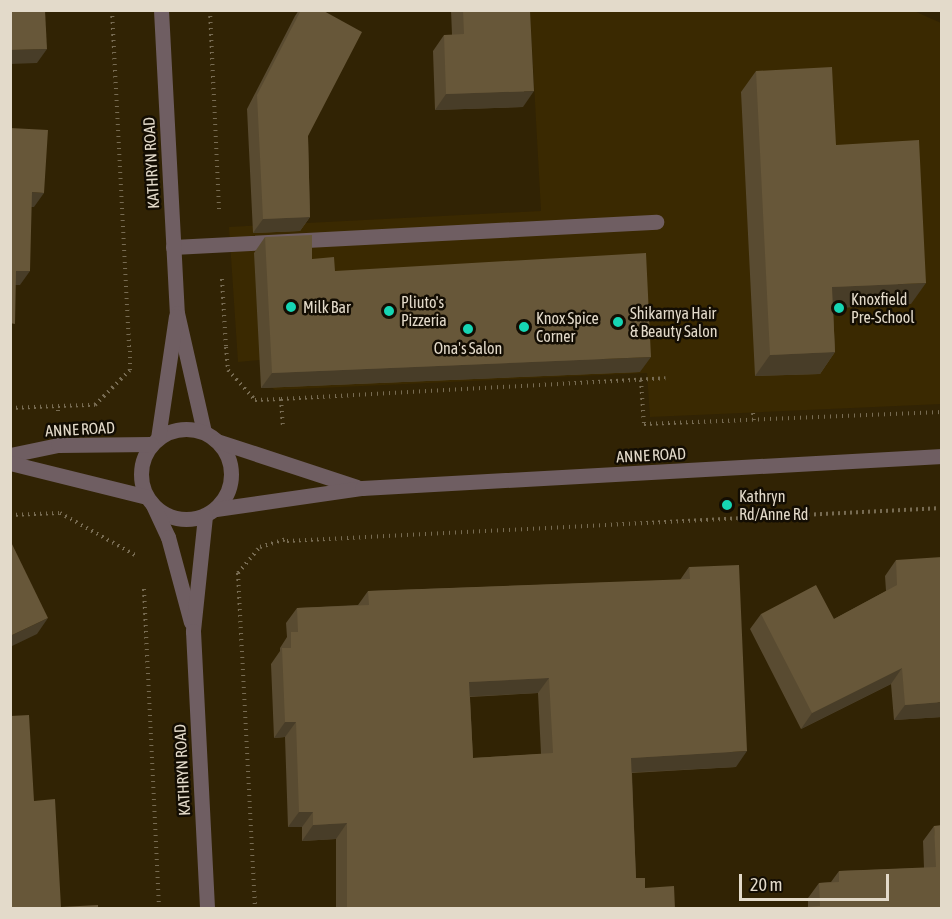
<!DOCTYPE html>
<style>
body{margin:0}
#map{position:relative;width:952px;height:919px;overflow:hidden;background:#312304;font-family:"Asap Condensed",sans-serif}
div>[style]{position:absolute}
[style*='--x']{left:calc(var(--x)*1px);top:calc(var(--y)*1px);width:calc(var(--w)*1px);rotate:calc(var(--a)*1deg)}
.built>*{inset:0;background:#3a2901}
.path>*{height:4px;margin-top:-2px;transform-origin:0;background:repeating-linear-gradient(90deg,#776b52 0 1.5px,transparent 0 6px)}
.lane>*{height:15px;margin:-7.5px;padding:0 7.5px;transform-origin:7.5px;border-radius:7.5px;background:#6f5e62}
.street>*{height:15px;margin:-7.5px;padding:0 7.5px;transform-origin:7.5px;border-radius:7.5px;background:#6f5e62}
.street>.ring{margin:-7.5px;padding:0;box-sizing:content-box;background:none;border:15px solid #6f5e62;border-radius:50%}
.wall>*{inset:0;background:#594b31}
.shaded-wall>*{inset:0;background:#483d28}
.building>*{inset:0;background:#675739}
.dots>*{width:16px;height:16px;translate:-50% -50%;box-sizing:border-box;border:3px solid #130d03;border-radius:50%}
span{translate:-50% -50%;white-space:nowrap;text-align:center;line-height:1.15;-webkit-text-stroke:5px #130d03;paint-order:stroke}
.street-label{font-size:16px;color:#e3daca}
.poi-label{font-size:16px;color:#e3daca}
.left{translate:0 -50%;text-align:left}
.frame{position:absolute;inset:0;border:12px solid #e3daca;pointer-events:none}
.scale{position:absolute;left:739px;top:874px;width:150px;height:27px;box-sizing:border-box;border:3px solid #e3daca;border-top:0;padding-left:8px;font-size:18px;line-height:21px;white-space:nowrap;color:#e3daca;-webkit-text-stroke:4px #130d03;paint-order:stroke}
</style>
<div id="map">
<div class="built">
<i style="clip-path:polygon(912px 10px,941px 23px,941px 404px,650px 417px,647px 373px,275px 390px,261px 379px,260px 360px,238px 362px,229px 227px,541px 211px,530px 11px)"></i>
</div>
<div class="path">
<i style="--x:112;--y:10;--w:341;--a:87.1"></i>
<i style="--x:210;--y:10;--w:202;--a:87.4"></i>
<i style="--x:222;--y:279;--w:68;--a:86.6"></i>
<i style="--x:226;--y:347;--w:23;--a:85"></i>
<i style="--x:228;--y:370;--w:40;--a:48"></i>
<i style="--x:255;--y:400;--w:26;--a:-2"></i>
<i style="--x:281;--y:399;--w:26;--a:86"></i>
<i style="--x:641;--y:380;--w:44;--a:86.1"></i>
<i style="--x:644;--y:424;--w:298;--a:-2.3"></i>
<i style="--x:281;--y:399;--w:385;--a:-3.1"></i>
<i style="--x:10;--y:408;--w:48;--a:-2.4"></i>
<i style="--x:58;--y:411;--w:5;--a:-90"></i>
<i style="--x:58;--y:406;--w:37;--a:-2"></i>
<i style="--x:95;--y:405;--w:49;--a:-45"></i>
<i style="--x:130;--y:370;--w:19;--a:-90"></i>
<i style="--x:753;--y:413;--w:7;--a:82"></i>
<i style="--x:60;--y:513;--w:88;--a:29.2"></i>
<i style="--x:10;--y:515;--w:49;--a:-2.3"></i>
<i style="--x:287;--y:541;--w:656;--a:-2.88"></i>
<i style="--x:238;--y:573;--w:335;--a:87.1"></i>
<i style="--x:238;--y:573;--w:34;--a:-50"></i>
<i style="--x:260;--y:547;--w:28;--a:-17"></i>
<i style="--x:144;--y:589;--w:319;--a:87.3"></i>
</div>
<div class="lane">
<i style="--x:173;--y:247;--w:484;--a:-3"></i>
</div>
<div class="street">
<i style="--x:161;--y:10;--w:303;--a:87"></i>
<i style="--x:177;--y:313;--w:122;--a:77.2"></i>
<i class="ring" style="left:141px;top:429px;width:75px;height:75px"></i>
<i style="--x:158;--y:438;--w:123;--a:-81.6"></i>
<i style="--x:217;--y:441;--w:147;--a:18.2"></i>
<i style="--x:10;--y:455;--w:49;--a:-11.8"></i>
<i style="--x:58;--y:445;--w:93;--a:-0.6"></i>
<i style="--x:10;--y:463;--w:141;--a:13.9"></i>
<i style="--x:153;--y:505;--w:35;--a:65"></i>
<i style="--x:168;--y:537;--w:88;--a:74.9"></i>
<i style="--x:216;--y:509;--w:148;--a:-8.2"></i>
<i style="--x:362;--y:488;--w:581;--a:-3.16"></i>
<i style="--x:205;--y:516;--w:116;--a:96"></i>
<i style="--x:193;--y:631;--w:277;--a:87.1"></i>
</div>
<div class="wall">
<i style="clip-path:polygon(299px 10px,322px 10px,308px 136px,310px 217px,300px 231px,253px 233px,247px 109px,295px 16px)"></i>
<i style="clip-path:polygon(451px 10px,530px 10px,523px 107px,435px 110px,433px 51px,444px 35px,452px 35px)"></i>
<i style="clip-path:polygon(756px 71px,911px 304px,833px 308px,835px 352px,820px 374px,755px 376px,741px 92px)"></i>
<i style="clip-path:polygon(265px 237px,312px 259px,335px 271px,640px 372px,261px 388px,254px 253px)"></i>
<i style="clip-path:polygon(896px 560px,942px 717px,894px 720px,891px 684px,801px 729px,750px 629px,761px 614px,834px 619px,886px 591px,885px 576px)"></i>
<i style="clip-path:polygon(evenodd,689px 567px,736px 767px,632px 773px,636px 878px,645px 888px,675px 909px,336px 909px,336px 839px,302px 841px,302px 827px,288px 827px,285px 737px,274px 738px,271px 664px,280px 651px,280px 648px,287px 637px,286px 623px,297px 608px,358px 605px,368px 591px,680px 580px,689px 567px,538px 693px,541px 754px,473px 758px,470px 697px,538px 693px)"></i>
<i style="clip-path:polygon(934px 826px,942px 909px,808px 907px,808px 898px,819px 883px,831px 882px,839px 871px,924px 868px,923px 841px)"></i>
</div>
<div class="shaded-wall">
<i style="clip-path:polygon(47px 49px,37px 63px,10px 64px,10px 50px)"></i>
<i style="clip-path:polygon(534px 91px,523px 107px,435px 110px,446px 94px)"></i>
<i style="clip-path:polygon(32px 192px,44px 193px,34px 207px,22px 207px)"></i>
<i style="clip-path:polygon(310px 217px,300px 231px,253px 233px,263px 219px)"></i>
<i style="clip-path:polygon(16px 271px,30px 271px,20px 285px,10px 285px)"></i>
<i style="clip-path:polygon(926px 283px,911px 304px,817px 309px,832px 287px)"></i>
<i style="clip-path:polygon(835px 352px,820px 374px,755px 376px,770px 355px)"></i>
<i style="clip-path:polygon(651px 357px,640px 372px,261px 388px,272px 373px)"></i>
<i style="clip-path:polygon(48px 618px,37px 634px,10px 647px,10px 636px)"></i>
<i style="clip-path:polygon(902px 668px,891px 684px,801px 729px,812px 713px)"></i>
<i style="clip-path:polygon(549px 678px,538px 693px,458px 697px,469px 682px)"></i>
<i style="clip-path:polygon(942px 702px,942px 717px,894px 720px,905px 705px)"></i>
<i style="clip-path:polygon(285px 722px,296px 722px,285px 737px,274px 738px)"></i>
<i style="clip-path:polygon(747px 751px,736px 767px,620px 773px,631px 758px)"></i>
<i style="clip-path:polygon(299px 812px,313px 812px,302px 827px,288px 827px)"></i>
<i style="clip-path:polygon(347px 823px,336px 839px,302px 841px,313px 825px)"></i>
</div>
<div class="building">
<i style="clip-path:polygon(10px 10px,45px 10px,47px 49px,10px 50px)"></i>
<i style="clip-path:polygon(301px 10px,322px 10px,362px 32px,308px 136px,310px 217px,263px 219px,257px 95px)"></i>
<i style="clip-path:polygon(463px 10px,530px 10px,534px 91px,446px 94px,444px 35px,464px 34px)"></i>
<i style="clip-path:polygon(832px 67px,836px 145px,919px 140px,926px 283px,832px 287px,835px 352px,770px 355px,756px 71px)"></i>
<i style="clip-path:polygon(10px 128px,48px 130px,44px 193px,32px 192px,30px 271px,16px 271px,15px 324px,10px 323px)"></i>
<i style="clip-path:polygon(312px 235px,312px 259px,334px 257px,335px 271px,646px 253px,651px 357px,272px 373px,265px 237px)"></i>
<i style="clip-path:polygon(10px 540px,48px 618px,10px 636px)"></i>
<i style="clip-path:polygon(942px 557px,942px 702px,905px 705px,902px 668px,812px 713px,761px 614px,816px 585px,834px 619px,897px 585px,896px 560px)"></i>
<i style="clip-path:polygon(evenodd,739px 565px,747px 751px,631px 758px,636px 878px,645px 878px,645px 888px,674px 886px,675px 909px,347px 909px,347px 823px,313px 825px,313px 812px,299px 812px,296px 722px,285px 722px,282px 648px,291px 648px,291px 632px,298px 632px,297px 608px,369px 605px,368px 591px,690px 579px,689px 567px,739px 565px,549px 678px,553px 753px,473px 758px,469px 682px,549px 678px)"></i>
<i style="clip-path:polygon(29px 715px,34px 801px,55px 799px,61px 907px,98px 905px,98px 909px,10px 909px,10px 716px)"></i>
<i style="clip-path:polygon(942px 825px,942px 909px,779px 909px,820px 906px,819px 883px,839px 882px,839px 871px,936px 867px,934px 826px)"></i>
</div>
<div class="dots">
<i style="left:291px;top:307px;background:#16d5b3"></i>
<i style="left:839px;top:308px;background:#16d5b3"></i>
<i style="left:389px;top:311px;background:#16d5b3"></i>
<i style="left:618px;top:322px;background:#16d5b3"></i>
<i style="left:524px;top:327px;background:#16d5b3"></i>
<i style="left:468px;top:329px;background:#16d5b3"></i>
<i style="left:727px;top:505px;background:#16d5b3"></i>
</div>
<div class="street-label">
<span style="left:151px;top:163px;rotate:-93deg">KATHRYN ROAD</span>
<span style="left:80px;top:429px;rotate:-3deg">ANNE ROAD</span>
<span style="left:651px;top:455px;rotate:-3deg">ANNE ROAD</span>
<span style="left:182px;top:770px;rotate:-93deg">KATHRYN ROAD</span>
</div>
<div class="poi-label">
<span class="left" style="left:851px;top:308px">Knoxfield<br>Pre-School</span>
<span class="left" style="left:401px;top:311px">Pliuto's<br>Pizzeria</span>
<span class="left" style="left:303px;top:307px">Milk Bar</span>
<span class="left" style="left:630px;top:322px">Shikarnya Hair<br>&amp; Beauty Salon</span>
<span class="left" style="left:536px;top:327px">Knox Spice<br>Corner</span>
<span style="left:468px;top:348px">Ona's Salon</span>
<span class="left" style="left:739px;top:505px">Kathryn<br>Rd/Anne Rd</span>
</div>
<div class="frame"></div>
<div class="scale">20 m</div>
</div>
